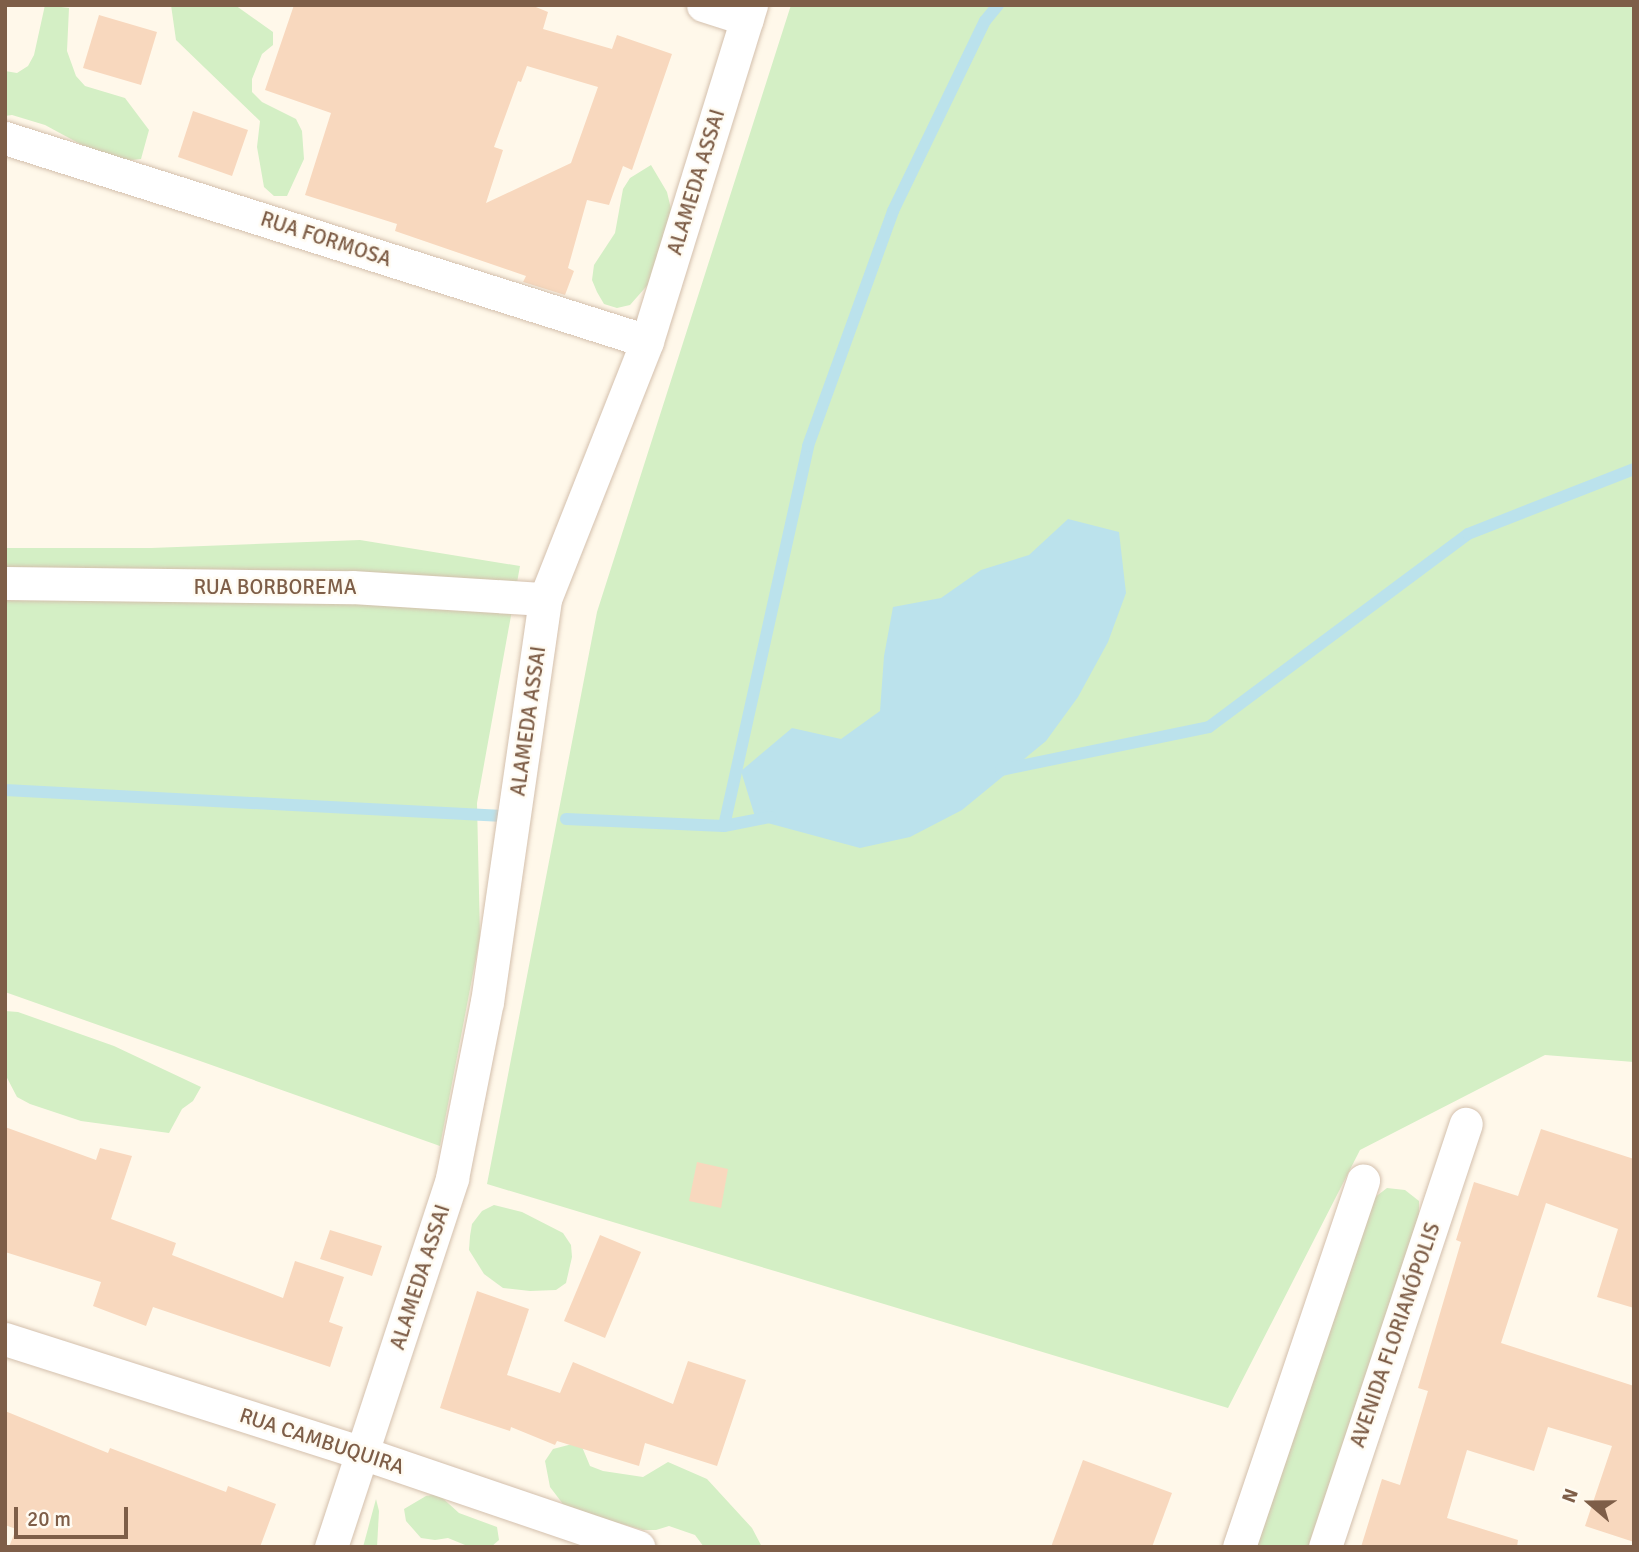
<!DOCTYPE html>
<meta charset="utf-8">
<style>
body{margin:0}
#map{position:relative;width:1639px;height:1552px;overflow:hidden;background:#fff8ea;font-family:Signika,sans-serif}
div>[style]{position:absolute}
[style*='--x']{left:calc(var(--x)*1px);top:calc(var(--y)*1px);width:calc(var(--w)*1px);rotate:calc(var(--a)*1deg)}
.green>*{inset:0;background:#d4efc5}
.water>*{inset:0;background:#bbe2ec}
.stream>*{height:12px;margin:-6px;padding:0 6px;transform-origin:6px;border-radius:6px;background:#bbe2ec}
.building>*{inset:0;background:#f8d8be}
.roads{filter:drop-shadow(0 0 2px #d4c0ad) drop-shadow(0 0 2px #d4c0ad)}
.street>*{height:33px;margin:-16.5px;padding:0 16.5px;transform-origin:16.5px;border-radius:16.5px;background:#fff}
span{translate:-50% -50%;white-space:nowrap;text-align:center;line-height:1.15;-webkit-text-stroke:5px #fffbf2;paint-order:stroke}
.street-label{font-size:21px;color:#7e5e48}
.frame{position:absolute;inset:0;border:7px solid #7e5e48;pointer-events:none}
.north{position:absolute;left:1555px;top:1468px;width:70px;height:70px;-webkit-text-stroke:5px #fffbf2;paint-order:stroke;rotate:290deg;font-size:19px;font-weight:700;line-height:28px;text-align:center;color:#7e5e48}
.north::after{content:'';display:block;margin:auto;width:24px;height:32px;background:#7e5e48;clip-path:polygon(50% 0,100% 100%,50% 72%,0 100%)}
.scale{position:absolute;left:14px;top:1507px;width:114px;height:32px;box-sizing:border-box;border:4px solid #7e5e48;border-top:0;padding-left:9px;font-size:21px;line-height:24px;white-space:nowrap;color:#7e5e48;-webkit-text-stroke:5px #fffbf2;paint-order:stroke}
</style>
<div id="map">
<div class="green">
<i style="clip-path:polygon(45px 5px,69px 8px,67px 51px,76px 76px,85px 86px,125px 98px,149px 130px,141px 159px,123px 161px,82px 145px,45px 125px,12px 115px,5px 116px,5px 71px,17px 73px,28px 66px,34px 55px)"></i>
<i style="clip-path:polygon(171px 5px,235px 5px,273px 32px,273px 45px,262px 54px,252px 79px,252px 92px,262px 102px,296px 119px,302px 131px,304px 159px,287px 196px,274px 196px,264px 187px,257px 147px,260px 121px,176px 40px)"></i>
<i style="clip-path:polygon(791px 5px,1634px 5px,1634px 1062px,1545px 1055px,1360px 1150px,1228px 1408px,487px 1184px,597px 612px)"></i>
<i style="clip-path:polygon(651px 165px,667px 192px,671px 209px,652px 280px,630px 305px,617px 308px,604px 304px,597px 292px,592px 280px,594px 265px,615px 233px,623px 189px,630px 178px)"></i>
<i style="clip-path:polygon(360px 540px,520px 566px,477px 803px,480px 937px,440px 1146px,5px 992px,5px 548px,151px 548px)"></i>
<i style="clip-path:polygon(5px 1011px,18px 1012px,114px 1046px,201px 1087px,193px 1101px,182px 1109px,169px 1133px,81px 1121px,30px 1104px,17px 1097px,5px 1074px)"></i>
<i style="clip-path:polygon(1387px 1188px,1405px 1190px,1419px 1201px,1419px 1217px,1308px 1547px,1255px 1547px,1374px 1198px)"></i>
<i style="clip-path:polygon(494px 1205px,522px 1212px,563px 1233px,571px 1245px,572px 1257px,566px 1283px,556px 1290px,530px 1291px,503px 1288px,484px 1274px,469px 1250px,470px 1236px,472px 1224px,482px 1211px)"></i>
<i style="clip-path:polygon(580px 1442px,590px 1466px,603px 1471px,643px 1477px,668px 1462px,707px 1479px,752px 1528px,762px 1547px,704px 1547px,695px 1535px,669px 1526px,656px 1530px,643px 1530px,566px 1508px,550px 1487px,545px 1461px,553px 1449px)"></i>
<i style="clip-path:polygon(438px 1494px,459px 1513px,497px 1527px,499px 1540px,491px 1547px,470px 1547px,448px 1538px,435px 1540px,421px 1538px,406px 1521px,404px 1509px,426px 1496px)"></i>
<i style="clip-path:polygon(376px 1499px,379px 1511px,377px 1547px,363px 1547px)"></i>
</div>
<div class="water">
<i style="clip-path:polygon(1068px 519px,1119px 532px,1126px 593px,1108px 642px,1078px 697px,1046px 741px,962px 810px,910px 837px,860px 848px,756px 820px,741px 771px,792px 728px,841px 739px,880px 711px,884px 656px,893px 607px,941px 598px,981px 570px,1029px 555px)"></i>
</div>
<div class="stream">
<i style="--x:1001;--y:770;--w:212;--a:-11.7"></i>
<i style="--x:1209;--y:727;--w:323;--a:-36.7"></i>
<i style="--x:1468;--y:534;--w:178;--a:-21.4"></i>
<i style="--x:5;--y:790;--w:499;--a:3"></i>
<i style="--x:566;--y:819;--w:158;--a:2.5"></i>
<i style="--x:724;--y:826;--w:47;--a:-11.1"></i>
<i style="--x:724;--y:826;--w:389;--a:-77.5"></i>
<i style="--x:808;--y:446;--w:250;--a:-70.1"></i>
<i style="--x:893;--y:211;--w:211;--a:-64.2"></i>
<i style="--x:985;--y:21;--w:21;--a:-51"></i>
</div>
<div class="building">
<i style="clip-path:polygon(evenodd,294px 5px,531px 5px,548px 12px,543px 29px,612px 49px,617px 35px,672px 54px,632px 170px,623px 166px,609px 205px,587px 200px,568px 268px,574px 271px,565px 295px,523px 282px,526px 276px,395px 231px,397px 224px,305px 195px,331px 113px,265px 90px,294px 5px,527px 66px,598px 87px,571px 163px,486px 203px,503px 150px,494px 147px,518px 81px,521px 82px,527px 66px)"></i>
<i style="clip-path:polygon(99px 15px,157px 32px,141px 85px,83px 68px)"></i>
<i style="clip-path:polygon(193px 111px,248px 130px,232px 176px,178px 157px)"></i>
<i style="clip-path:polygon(5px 1127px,96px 1160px,100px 1148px,132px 1156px,111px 1219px,176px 1243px,172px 1255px,283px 1298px,295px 1261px,344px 1277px,329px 1322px,343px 1327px,330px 1367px,153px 1307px,146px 1326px,93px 1306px,101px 1282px,5px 1252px)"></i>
<i style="clip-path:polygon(1541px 1129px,1634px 1159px,1634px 1308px,1597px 1297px,1618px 1229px,1546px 1203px,1501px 1343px,1634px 1386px,1634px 1542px,1585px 1526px,1612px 1446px,1548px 1427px,1534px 1471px,1467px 1450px,1447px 1518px,1518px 1540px,1517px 1547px,1361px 1547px,1382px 1479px,1400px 1485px,1428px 1391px,1418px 1388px,1461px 1242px,1456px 1240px,1474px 1182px,1518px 1196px)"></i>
<i style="clip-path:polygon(697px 1162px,728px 1169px,721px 1208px,689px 1201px)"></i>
<i style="clip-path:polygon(330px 1230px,382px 1246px,372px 1276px,320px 1259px)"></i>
<i style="clip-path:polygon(600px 1235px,641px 1252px,605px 1338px,564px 1321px)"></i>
<i style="clip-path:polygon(477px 1291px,529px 1309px,507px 1375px,560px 1393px,573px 1362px,673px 1404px,688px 1361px,746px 1380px,717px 1466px,645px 1443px,639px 1466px,557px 1441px,555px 1445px,511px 1427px,510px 1431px,440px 1408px)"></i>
<i style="clip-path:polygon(5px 1411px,108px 1453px,110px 1448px,226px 1492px,228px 1486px,276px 1504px,260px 1547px,9px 1547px,16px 1529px,5px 1525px)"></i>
<i style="clip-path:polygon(1083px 1460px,1172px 1493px,1152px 1547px,1051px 1547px)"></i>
</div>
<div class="roads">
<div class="street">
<i style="--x:703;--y:5;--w:46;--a:17.7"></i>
<i style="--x:5;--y:138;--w:673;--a:17.55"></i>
<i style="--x:5;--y:583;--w:347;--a:0.7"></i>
<i style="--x:352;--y:587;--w:193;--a:3.6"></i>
<i style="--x:5;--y:1339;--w:375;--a:17.7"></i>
<i style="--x:362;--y:1453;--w:292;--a:18.8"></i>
<i style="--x:331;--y:1547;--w:388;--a:-71.8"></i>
<i style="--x:452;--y:1178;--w:179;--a:-78.8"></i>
<i style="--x:487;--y:1002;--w:407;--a:-81.8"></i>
<i style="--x:545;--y:599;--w:277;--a:-68.4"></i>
<i style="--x:647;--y:341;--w:352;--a:-72.8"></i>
<i style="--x:1239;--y:1547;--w:387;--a:-71.3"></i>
<i style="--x:1325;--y:1547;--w:446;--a:-71.6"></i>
</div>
</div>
<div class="street-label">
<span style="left:696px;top:182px;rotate:-73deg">ALAMEDA ASSAI</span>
<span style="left:326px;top:239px;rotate:18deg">RUA FORMOSA</span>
<span style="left:275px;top:587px">RUA BORBOREMA</span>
<span style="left:528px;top:721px;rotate:-82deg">ALAMEDA ASSAI</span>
<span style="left:420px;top:1277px;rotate:-72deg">ALAMEDA ASSAI</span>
<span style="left:1395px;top:1335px;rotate:-71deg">AVENIDA FLORIANÓPOLIS</span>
<span style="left:322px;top:1441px;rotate:18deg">RUA CAMBUQUIRA</span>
</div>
<div class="frame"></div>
<div class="north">N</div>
<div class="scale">20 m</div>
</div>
